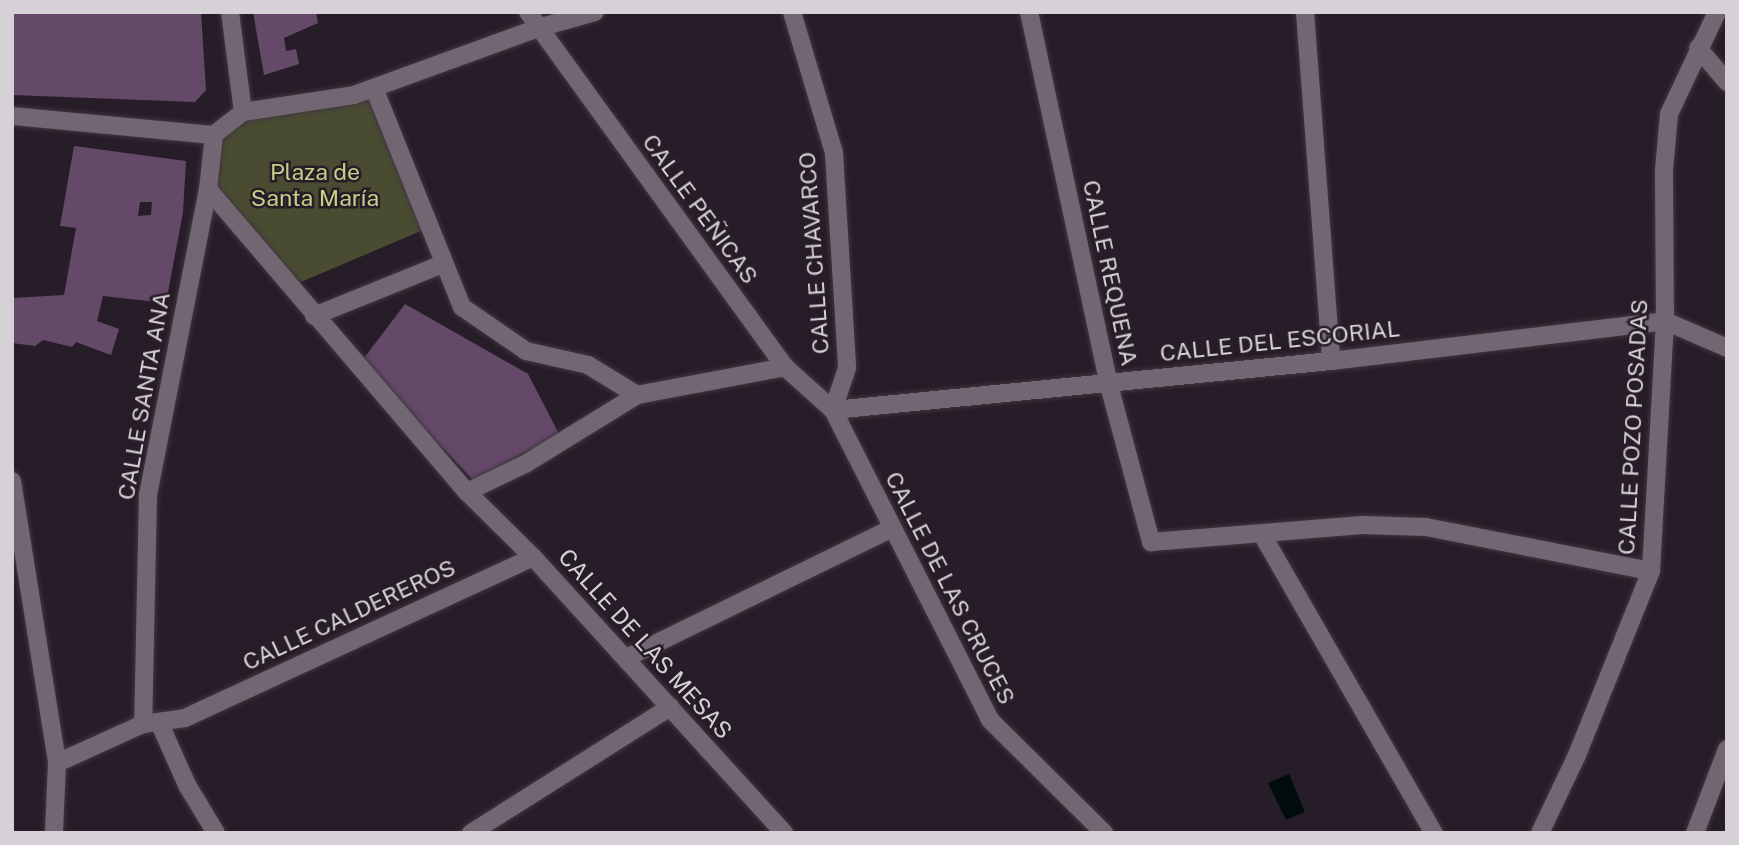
<!DOCTYPE html>
<meta charset="utf-8">
<style>
body{margin:0}
#map{position:relative;width:1739px;height:845px;overflow:hidden;background:#271d28;font-family:"Public Sans",sans-serif}
div>[style]{position:absolute}
[style*='--x']{left:calc(var(--x)*1px);top:calc(var(--y)*1px);width:calc(var(--w)*1px);rotate:calc(var(--a)*1deg)}
.green>*{inset:0;background:#494c31}
.water>*{inset:0;background:#000c0e}
.building>*{inset:0;background:#654969}
.roads{filter:drop-shadow(0 0 2px #403741) drop-shadow(0 0 2px #403741)}
.minor>*{height:18px;margin:-9px;padding:0 9px;transform-origin:9px;border-radius:9px;background:#726673}
span{translate:-50% -50%;white-space:nowrap;text-align:center;line-height:1.15;-webkit-text-stroke:5px #271d28;paint-order:stroke}
.park-label{font-size:23px;color:#c7ce87}
.street-label{font-size:23px;color:#d6d0d7}
.frame{position:absolute;inset:0;border:14px solid #d6d0d7;pointer-events:none}
</style>
<div id="map">
<div class="green">
<i style="clip-path:polygon(374px 88px,428px 228px,289px 287px,208px 189px,214px 135px,243px 112px)"></i>
</div>
<div class="water">
<i style="clip-path:polygon(1289px 774px,1305px 812px,1286px 820px,1268px 783px)"></i>
</div>
<div class="building">
<i style="clip-path:polygon(12px 12px,201px 12px,206px 90px,195px 102px,12px 95px)"></i>
<i style="clip-path:polygon(253px 12px,316px 12px,318px 23px,284px 38px,286px 51px,296px 49px,299px 64px,264px 75px)"></i>
<i style="clip-path:polygon(evenodd,74px 146px,186px 161px,183px 212px,166px 303px,103px 296px,97px 321px,119px 329px,111px 355px,76px 342px,72px 347px,43px 340px,35px 346px,12px 343px,12px 298px,64px 295px,76px 228px,60px 226px,74px 146px,140px 202px,152px 202px,151px 215px,138px 216px,140px 202px)"></i>
<i style="clip-path:polygon(405px 304px,528px 374px,559px 434px,473px 480px,361px 362px)"></i>
</div>
<div class="roads">
<div class="minor">
<i style="--x:230;--y:12;--w:101;--a:82.6"></i>
<i style="--x:243;--y:112;--w:37;--a:142"></i>
<i style="--x:214;--y:135;--w:54;--a:96.3"></i>
<i style="--x:208;--y:189;--w:311;--a:101.1"></i>
<i style="--x:148;--y:494;--w:230;--a:91.2"></i>
<i style="--x:143;--y:724;--w:42;--a:-8.1"></i>
<i style="--x:185;--y:718;--w:383;--a:-24.8"></i>
<i style="--x:528;--y:12;--w:438;--a:54.1"></i>
<i style="--x:785;--y:367;--w:64;--a:41.9"></i>
<i style="--x:833;--y:410;--w:347;--a:63.1"></i>
<i style="--x:990;--y:720;--w:161;--a:44.7"></i>
<i style="--x:792;--y:12;--w:147;--a:73.4"></i>
<i style="--x:834;--y:153;--w:215;--a:86.5"></i>
<i style="--x:847;--y:368;--w:44;--a:108.4"></i>
<i style="--x:1029;--y:12;--w:381;--a:77.9"></i>
<i style="--x:1109;--y:385;--w:163;--a:75"></i>
<i style="--x:1151;--y:542;--w:212;--a:-4.6"></i>
<i style="--x:1362;--y:525;--w:64;--a:1.8"></i>
<i style="--x:1426;--y:527;--w:229;--a:11.1"></i>
<i style="--x:1305;--y:12;--w:350;--a:85.7"></i>
<i style="--x:1698;--y:48;--w:45;--a:49.5"></i>
<i style="--x:374;--y:88;--w:236;--a:68.1"></i>
<i style="--x:462;--y:307;--w:78;--a:34.5"></i>
<i style="--x:526;--y:351;--w:64;--a:12.7"></i>
<i style="--x:588;--y:365;--w:57;--a:31.5"></i>
<i style="--x:243;--y:112;--w:112;--a:-8.7"></i>
<i style="--x:354;--y:95;--w:196;--a:-20"></i>
<i style="--x:538;--y:28;--w:59;--a:-15.7"></i>
<i style="--x:12;--y:116;--w:203;--a:5.4"></i>
<i style="--x:208;--y:189;--w:399;--a:49.5"></i>
<i style="--x:467;--y:492;--w:93;--a:44.6"></i>
<i style="--x:533;--y:557;--w:373;--a:47.7"></i>
<i style="--x:314;--y:316;--w:139;--a:-22"></i>
<i style="--x:833;--y:410;--w:500;--a:-5.62"></i>
<i style="--x:1331;--y:361;--w:336;--a:-6.8"></i>
<i style="--x:1665;--y:321;--w:68;--a:23.5"></i>
<i style="--x:12;--y:481;--w:286;--a:80.9"></i>
<i style="--x:57;--y:763;--w:70;--a:92.5"></i>
<i style="--x:467;--y:492;--w:64;--a:-25.8"></i>
<i style="--x:525;--y:464;--w:132;--a:-31.6"></i>
<i style="--x:637;--y:395;--w:151;--a:-10.7"></i>
<i style="--x:1263;--y:536;--w:343;--a:60.1"></i>
<i style="--x:626;--y:658;--w:294;--a:-26"></i>
<i style="--x:159;--y:722;--w:69;--a:66"></i>
<i style="--x:187;--y:785;--w:56;--a:58.9"></i>
<i style="--x:57;--y:763;--w:94;--a:-24.4"></i>
<i style="--x:471;--y:833;--w:236;--a:-32.3"></i>
<i style="--x:1540;--y:833;--w:86;--a:-64.6"></i>
<i style="--x:1577;--y:755;--w:198;--a:-68.1"></i>
<i style="--x:1651;--y:571;--w:250;--a:-86.8"></i>
<i style="--x:1665;--y:321;--w:151;--a:-90.4"></i>
<i style="--x:1664;--y:170;--w:56;--a:-84.9"></i>
<i style="--x:1669;--y:114;--w:113;--a:-64.8"></i>
<i style="--x:1695;--y:833;--w:90;--a:-69.1"></i>
</div>
</div>
<div class="park-label">
<span style="left:315px;top:185px">Plaza de<br>Santa María</span>
</div>
<div class="street-label">
<span style="left:700px;top:209px;rotate:54deg">CALLE PEÑICAS</span>
<span style="left:814px;top:253px;rotate:-94deg">CALLE CHAVARCO</span>
<span style="left:1110px;top:273px;rotate:78deg">CALLE REQUENA</span>
<span style="left:1280px;top:341px;rotate:-6deg">CALLE DEL ESCORIAL</span>
<span style="left:144px;top:396px;rotate:-80deg">CALLE SANTA ANA</span>
<span style="left:1633px;top:427px;rotate:-87deg">CALLE POZO POSADAS</span>
<span style="left:950px;top:588px;rotate:63deg">CALLE DE LAS CRUCES</span>
<span style="left:349px;top:615px;rotate:-25deg">CALLE CALDEREROS</span>
<span style="left:645px;top:644px;rotate:48deg">CALLE DE LAS MESAS</span>
</div>
<div class="frame"></div>
</div>
